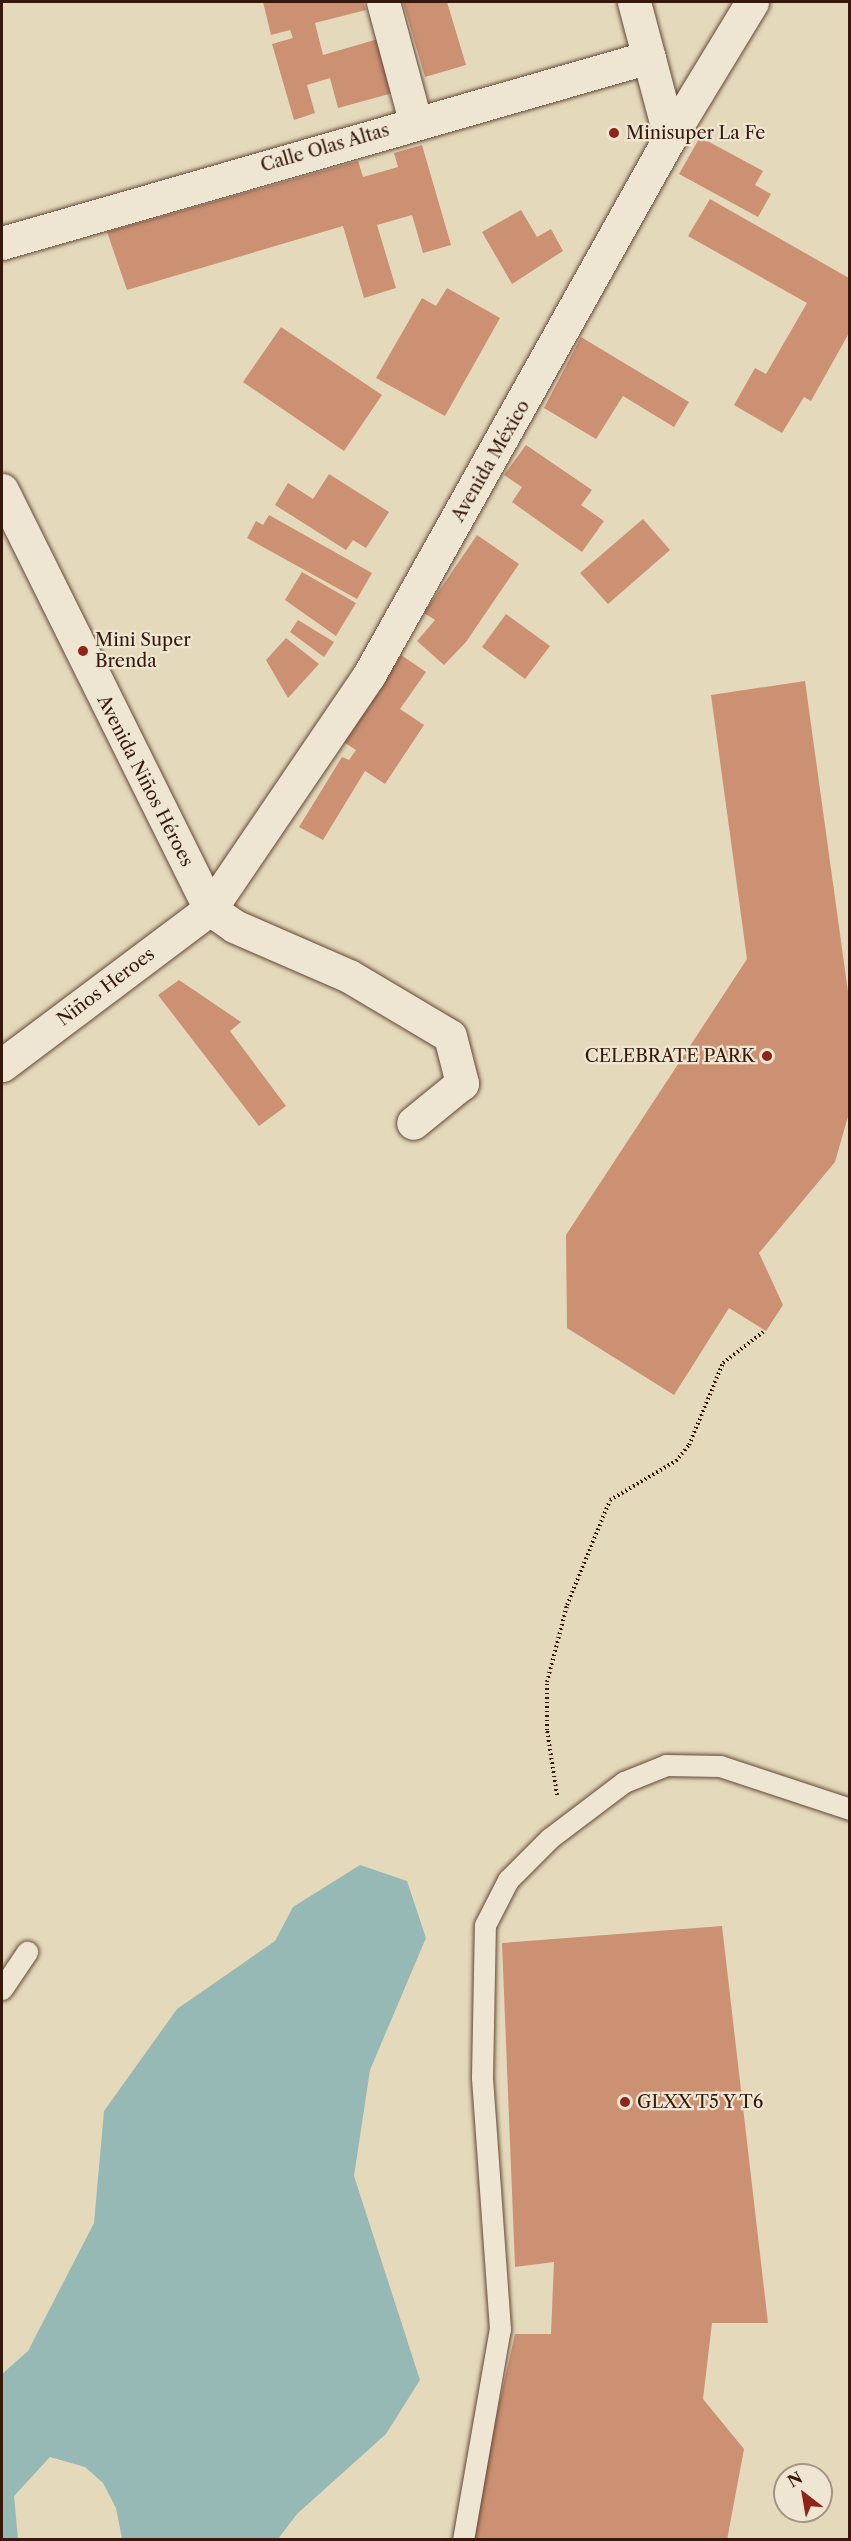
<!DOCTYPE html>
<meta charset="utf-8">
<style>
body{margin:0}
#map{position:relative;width:851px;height:2541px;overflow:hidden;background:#e5d9bc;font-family:"Libre Caslon Text",serif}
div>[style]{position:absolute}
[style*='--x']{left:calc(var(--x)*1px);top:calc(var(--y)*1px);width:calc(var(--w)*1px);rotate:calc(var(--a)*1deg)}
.water>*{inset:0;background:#97b9b6}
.building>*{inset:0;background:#cc9073}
.path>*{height:4px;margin-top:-2px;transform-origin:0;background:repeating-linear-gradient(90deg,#37190b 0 1.5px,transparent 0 4.5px)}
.roads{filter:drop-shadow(0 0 2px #624937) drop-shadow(0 0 2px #624937)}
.lane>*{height:21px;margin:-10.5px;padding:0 10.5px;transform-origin:10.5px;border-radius:10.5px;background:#eee6d3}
.street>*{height:33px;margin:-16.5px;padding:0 16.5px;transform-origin:16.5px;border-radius:16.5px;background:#eee6d3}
.dots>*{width:16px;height:16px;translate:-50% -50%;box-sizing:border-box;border:3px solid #eee6d3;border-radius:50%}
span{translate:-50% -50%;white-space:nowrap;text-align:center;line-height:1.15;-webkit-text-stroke:4.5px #eee6d3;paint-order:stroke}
.poi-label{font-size:18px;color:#37190b}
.left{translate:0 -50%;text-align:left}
.right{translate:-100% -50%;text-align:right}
.street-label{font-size:18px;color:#37190b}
.frame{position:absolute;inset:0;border:3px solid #37190b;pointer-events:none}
.north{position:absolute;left:773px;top:2463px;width:60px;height:60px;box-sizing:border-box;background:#eee6d3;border:2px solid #a59483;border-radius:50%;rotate:329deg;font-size:16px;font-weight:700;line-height:24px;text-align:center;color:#37190b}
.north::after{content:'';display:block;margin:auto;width:21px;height:27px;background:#8f2418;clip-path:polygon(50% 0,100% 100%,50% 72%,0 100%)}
</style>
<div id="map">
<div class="water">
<i style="clip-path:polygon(360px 1865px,407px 1881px,426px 1938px,370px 2070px,354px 2176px,420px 2380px,386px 2434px,297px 2514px,278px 2539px,122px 2539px,116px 2508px,103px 2483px,85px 2467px,50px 2457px,14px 2496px,18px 2539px,2px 2539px,2px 2374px,28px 2351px,94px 2223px,104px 2111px,177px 2009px,275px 1941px,293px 1907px)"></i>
</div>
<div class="building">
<i style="clip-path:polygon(263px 2px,363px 2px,366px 10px,315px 23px,323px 55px,378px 39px,393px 93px,338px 108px,330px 78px,307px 85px,315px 113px,294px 120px,272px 44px,293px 38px,290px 30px,271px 35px)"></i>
<i style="clip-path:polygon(403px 2px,447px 2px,466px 65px,425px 77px)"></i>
<i style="clip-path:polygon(700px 137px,763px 171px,755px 185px,771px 194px,758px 217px,679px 174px)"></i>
<i style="clip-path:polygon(422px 145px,451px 245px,423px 253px,412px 215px,377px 225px,396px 288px,364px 298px,343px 226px,127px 290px,107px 232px,358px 161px,363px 177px,398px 167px,394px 153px)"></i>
<i style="clip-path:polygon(710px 199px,849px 278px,849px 333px,811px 401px,804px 397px,782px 433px,734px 405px,755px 368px,766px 374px,807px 303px,688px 236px)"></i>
<i style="clip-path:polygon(521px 210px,537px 237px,551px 229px,563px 251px,512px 284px,482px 232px)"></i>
<i style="clip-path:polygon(447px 288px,500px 318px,445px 416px,376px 378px,422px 298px,436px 306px)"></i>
<i style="clip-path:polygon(281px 327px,382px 395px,344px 451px,243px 382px)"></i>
<i style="clip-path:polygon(581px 337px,689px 402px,674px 427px,623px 396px,596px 439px,544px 408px)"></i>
<i style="clip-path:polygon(526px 445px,592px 490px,581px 505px,604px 521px,582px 552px,512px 502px,522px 487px,504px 475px)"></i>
<i style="clip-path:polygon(329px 474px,389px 512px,366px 548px,353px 540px,346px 550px,275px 505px,288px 483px,313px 499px)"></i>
<i style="clip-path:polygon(269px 515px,372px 573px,357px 599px,247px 538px,256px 521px,263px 525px)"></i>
<i style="clip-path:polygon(643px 519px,670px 550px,608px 604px,580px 573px)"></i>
<i style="clip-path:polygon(477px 535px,519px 564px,466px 642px,444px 665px,417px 641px,435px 620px,424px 613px)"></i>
<i style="clip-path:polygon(302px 572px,356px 603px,336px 636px,285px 600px)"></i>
<i style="clip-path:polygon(506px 614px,550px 646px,525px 679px,482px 647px)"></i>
<i style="clip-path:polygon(298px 620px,334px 642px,324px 657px,290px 632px)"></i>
<i style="clip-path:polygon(286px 638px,319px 664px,288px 698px,266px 660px)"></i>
<i style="clip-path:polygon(401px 655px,426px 672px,400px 709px,424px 725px,385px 784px,365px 771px,323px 840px,299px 827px,342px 757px,349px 760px,356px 750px,342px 741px)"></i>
<i style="clip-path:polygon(805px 681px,849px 999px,849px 1113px,835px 1162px,759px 1253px,783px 1305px,766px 1331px,729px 1308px,674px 1395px,567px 1328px,566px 1235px,747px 959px,711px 695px)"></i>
<i style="clip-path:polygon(179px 980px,241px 1022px,230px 1031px,286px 1106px,259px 1126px,158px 995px)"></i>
<i style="clip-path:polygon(722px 1926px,768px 2323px,712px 2323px,703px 2399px,744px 2449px,727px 2540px,468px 2540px,515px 2334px,551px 2334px,554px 2262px,515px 2267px,502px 1943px)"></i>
</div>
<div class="path">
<i style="--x:557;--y:1795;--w:66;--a:-98.7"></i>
<i style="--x:547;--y:1730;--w:48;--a:-90"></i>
<i style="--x:547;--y:1682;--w:80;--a:-75.4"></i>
<i style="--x:567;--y:1605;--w:113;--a:-67.7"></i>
<i style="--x:610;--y:1500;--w:77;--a:-30.6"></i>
<i style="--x:676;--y:1461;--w:21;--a:-51"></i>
<i style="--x:689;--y:1445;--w:89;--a:-67.5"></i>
<i style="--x:723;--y:1363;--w:51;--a:-37.8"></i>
</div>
<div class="roads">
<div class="lane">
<i style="--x:2;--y:1989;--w:45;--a:-56"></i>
<i style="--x:463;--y:2540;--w:214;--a:-80.1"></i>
<i style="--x:500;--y:2329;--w:253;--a:-94.1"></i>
<i style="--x:482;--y:2077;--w:152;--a:-88.9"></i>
<i style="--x:485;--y:1925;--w:51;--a:-62.9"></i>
<i style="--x:508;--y:1880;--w:59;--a:-45"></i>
<i style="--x:550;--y:1838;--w:93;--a:-37.1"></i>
<i style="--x:624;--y:1782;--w:45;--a:-22"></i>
<i style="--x:666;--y:1765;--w:54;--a:1.1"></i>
<i style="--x:720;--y:1766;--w:137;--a:18.3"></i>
</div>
<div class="street">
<i style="--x:383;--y:2;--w:123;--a:74.9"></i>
<i style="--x:634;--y:2;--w:140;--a:75.1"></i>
<i style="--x:2;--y:243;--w:673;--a:-16.04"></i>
<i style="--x:2;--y:490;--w:468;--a:63.6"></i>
<i style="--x:210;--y:909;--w:29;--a:35"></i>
<i style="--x:234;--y:926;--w:125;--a:23.5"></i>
<i style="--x:349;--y:976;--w:117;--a:30.7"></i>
<i style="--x:450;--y:1036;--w:49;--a:75.7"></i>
<i style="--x:462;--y:1083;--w:63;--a:140.8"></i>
<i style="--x:2;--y:1065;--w:260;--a:-36.9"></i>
<i style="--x:210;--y:909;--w:283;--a:-55.8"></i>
<i style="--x:369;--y:675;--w:616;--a:-60.77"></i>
<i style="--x:670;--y:137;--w:158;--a:-58.7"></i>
</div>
</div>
<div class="dots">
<i style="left:614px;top:133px;background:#8f2418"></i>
<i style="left:83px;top:651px;background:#8f2418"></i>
<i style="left:767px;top:1056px;background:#8f2418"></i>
<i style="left:625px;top:2102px;background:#8f2418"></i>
</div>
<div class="poi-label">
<span class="left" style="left:626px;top:133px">Minisuper La Fe</span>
<span class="left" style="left:95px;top:651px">Mini Super<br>Brenda</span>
<span class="right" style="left:755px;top:1056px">CELEBRATE PARK</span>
<span class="left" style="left:637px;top:2102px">GLXX T5 Y T6</span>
</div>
<div class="street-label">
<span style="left:325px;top:148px;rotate:-16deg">Calle Olas Altas</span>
<span style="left:491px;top:461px;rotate:-60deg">Avenida México</span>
<span style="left:145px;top:781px;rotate:63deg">Avenida Niños Héroes</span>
<span style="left:106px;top:987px;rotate:-37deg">Niños Heroes</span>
</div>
<div class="frame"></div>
<div class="north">N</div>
</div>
